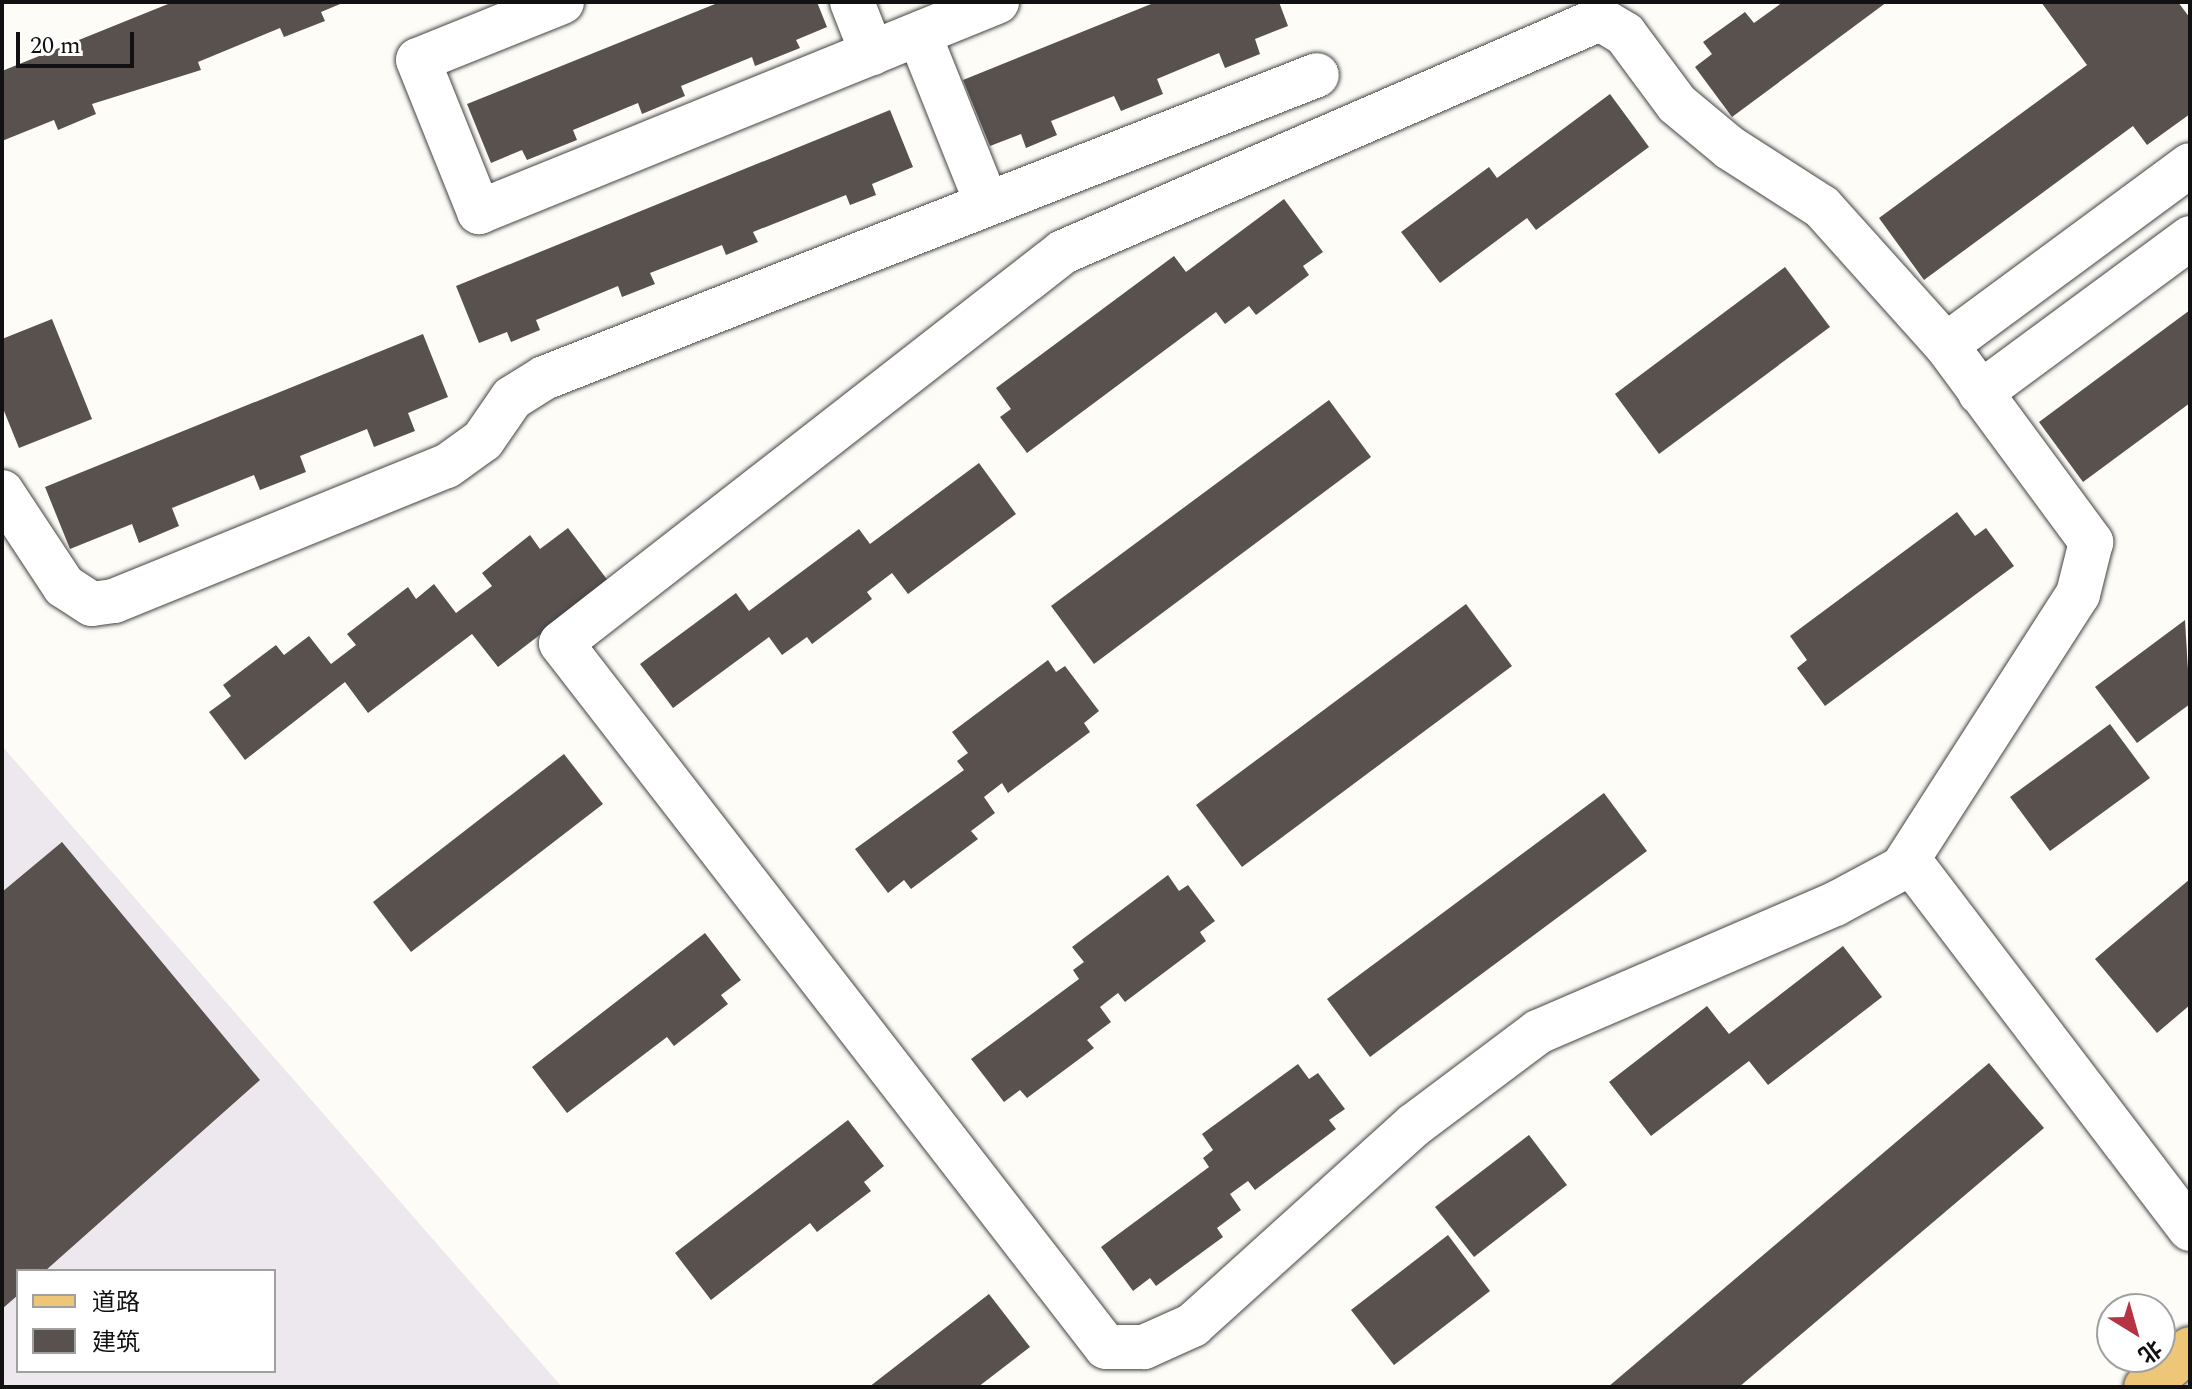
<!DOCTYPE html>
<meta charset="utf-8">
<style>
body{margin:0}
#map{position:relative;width:2192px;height:1389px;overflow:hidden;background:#fefcf6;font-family:Spectral,"Noto Sans SC",serif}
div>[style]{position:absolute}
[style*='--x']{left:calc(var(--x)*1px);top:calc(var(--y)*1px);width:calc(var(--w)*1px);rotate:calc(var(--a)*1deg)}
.industrial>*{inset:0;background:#ede7ee}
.building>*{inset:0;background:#59514e}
.roads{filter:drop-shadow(0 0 2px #444) drop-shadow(0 0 2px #444)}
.minor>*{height:44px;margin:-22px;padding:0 22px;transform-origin:22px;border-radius:22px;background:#fff}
.major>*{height:44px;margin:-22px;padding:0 22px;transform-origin:22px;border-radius:22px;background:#edc777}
span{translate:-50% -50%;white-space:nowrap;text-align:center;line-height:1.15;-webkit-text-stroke:8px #fff;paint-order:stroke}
.frame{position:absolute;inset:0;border:4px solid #111;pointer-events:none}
.legend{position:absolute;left:16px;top:1269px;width:260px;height:104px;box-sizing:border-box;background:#fff;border:2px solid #a0a0a0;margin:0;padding:10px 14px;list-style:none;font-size:24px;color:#111}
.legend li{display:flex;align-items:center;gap:16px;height:40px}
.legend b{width:40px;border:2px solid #a0a0a0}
.north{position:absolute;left:2096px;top:1293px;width:80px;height:80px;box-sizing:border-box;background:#fff;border:2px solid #a0a0a0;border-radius:50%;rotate:143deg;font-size:22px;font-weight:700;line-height:32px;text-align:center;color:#111}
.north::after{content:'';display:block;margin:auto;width:28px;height:36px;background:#b63344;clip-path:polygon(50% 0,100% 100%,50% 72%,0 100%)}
.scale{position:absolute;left:16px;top:32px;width:118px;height:36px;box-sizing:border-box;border:4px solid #111;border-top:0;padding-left:10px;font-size:24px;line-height:28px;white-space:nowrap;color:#111;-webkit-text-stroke:6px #fff;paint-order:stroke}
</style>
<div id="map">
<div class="industrial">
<i style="clip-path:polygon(evenodd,2px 746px,286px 1071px,562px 1387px,2px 1387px,2px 746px,18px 1271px,274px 1271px,274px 1371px,18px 1371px,18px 1271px)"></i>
</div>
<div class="building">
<i style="clip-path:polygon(173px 2px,345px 2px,321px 12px,325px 21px,284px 37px,280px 28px,198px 62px,201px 70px,92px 104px,96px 114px,58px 130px,54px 120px,2px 141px,2px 71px)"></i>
<i style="clip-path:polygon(720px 2px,817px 2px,827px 27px,796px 40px,800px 48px,755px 66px,752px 57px,681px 86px,685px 96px,642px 114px,638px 103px,573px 130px,577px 140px,527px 160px,522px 150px,491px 163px,467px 104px)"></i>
<i style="clip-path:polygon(1156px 2px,1279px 2px,1288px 26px,1255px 39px,1260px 54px,1225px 68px,1219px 53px,1157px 79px,1163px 94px,1121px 111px,1114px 96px,1051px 121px,1057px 135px,1026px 148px,1021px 134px,990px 146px,963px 80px)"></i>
<i style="clip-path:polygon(1783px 2px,1887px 2px,1732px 117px,1695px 67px,1712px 54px,1703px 42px,1745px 12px,1754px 23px)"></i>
<i style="clip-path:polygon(2041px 2px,2178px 2px,2190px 18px,2190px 114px,2147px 145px,2133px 126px,1924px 280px,1879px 218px,2087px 65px)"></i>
<i style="clip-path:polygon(1610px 94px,1649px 147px,1536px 230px,1527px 218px,1440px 283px,1401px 232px,1489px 167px,1497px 178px)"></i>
<i style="clip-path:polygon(890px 110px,913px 167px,872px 184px,876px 195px,850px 205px,846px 195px,753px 232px,758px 242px,726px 255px,722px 245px,650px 273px,655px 284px,622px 297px,618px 286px,536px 320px,540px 330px,511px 342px,507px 332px,479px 343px,456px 286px)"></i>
<i style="clip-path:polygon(1284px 199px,1323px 252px,1303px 266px,1309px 275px,1256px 315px,1249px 306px,1225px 324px,1216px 312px,1027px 453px,1000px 417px,1011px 409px,996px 388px,1174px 256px,1186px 272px)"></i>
<i style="clip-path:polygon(1785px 267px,1830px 327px,1659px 454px,1615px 394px)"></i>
<i style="clip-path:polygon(2190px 310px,2190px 403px,2083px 482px,2039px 422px)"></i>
<i style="clip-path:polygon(52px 319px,92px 419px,19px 448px,2px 406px,2px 339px)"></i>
<i style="clip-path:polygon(423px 334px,448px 397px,408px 413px,415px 431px,374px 447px,367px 429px,300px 456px,306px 472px,260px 490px,254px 475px,172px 508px,179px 526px,139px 543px,132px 524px,70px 549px,45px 487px)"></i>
<i style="clip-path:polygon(1329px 400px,1371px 457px,1094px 664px,1051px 606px)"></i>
<i style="clip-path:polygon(979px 463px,1016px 514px,908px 594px,892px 573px,867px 592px,872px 599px,812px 644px,807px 637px,782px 655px,769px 637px,673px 708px,640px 664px,736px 593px,749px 611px,859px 529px,870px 544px)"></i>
<i style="clip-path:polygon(1957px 512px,1975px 536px,1986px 528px,2014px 566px,1825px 706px,1797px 668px,1807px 660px,1790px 636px)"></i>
<i style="clip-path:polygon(568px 528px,609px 582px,498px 667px,472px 634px,368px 713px,345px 682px,245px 760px,209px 712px,231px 696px,223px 685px,276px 645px,284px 655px,309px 636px,331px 664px,356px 645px,347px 634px,408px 587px,416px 599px,434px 584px,456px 613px,492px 586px,482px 573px,530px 535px,540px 549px)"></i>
<i style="clip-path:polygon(1466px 604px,1512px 666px,1242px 867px,1196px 805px)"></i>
<i style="clip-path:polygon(2185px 620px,2190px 704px,2137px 743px,2095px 687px)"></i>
<i style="clip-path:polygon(1048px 660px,1056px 672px,1065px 666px,1099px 711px,1084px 723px,1090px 732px,1008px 793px,1002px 783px,984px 797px,995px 813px,971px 831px,978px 839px,911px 889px,904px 880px,888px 893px,855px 849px,964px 770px,957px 761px,968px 753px,952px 732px)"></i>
<i style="clip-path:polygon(2110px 724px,2150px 778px,2050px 851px,2010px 797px)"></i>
<i style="clip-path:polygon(564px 754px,603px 804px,411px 952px,373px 902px)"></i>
<i style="clip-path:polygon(1604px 793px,1647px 851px,1370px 1057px,1327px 999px)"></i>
<i style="clip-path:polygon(62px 842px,260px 1080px,45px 1271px,18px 1271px,18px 1295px,2px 1309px,2px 892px)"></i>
<i style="clip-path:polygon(1168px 875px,1179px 891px,1188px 885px,1215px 921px,1200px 932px,1206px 941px,1125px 1002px,1118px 993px,1100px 1007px,1111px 1022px,1087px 1040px,1094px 1048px,1027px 1098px,1020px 1090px,1004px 1102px,971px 1059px,1079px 979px,1073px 970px,1084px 962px,1072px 947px)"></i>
<i style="clip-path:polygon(2190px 879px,2190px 1005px,2157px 1033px,2095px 959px)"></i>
<i style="clip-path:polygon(705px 933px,741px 980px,721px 995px,728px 1004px,674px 1046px,667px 1037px,567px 1113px,532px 1067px)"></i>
<i style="clip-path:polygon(1843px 946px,1882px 997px,1768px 1085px,1749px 1061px,1651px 1136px,1609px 1082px,1707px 1006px,1729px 1034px)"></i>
<i style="clip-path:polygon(1989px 1063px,2044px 1128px,1739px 1387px,1608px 1387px)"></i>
<i style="clip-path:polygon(1298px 1064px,1309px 1079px,1318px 1073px,1345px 1109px,1329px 1120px,1336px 1129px,1255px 1190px,1248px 1181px,1230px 1194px,1241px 1210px,1217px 1228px,1223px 1237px,1156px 1286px,1150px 1278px,1133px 1291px,1101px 1247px,1209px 1167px,1203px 1158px,1213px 1150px,1202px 1134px)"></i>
<i style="clip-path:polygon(848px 1120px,884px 1166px,864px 1182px,871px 1191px,817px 1232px,810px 1223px,711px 1300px,675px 1253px)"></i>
<i style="clip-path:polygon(1529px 1135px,1567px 1185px,1474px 1257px,1435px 1207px)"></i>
<i style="clip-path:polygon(1448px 1235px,1490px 1291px,1394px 1365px,1351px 1310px)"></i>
<i style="clip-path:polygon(989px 1294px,1030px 1347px,978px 1387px,869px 1387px)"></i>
</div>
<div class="roads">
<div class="minor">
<i style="--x:562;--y:2;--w:155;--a:158.1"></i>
<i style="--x:418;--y:60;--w:164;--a:68.1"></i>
<i style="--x:479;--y:212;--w:559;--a:-22.07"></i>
<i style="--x:852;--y:2;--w:55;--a:68.6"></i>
<i style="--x:1600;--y:19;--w:29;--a:31"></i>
<i style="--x:1625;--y:34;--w:87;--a:53.4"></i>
<i style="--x:1677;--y:104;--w:69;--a:39.7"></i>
<i style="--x:1730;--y:148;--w:109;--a:32.7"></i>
<i style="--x:1822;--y:207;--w:186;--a:48.1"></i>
<i style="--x:1946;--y:345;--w:245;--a:53.6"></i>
<i style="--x:2091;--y:542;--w:54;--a:104"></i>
<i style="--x:2078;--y:594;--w:326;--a:122.7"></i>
<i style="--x:1902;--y:868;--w:76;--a:151.8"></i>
<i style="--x:1835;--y:904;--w:323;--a:156.7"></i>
<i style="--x:1538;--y:1032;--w:155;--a:143.1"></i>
<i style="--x:1414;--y:1125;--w:298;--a:137.9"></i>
<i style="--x:1193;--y:1325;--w:54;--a:155.8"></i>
<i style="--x:1144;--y:1347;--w:38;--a:180"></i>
<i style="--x:1106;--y:1347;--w:890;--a:-127.75"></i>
<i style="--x:561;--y:643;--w:636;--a:-37.91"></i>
<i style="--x:1063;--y:252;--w:585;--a:-23.46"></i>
<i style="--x:919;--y:34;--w:183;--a:68.2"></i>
<i style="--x:1946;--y:345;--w:303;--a:-36.4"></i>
<i style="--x:1980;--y:393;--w:261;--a:-36.4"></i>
<i style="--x:2;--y:492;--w:113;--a:56.6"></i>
<i style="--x:64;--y:586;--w:33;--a:33"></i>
<i style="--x:92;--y:604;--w:22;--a:-8"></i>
<i style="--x:114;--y:601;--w:359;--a:-22.1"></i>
<i style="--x:447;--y:466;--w:44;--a:-35.8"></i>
<i style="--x:483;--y:440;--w:51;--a:-55.4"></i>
<i style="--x:512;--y:398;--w:38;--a:-32"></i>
<i style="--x:544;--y:378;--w:830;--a:-21.4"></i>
<i style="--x:1909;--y:860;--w:464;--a:52.7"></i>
</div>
<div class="major">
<i style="--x:2146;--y:1387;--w:58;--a:-40.8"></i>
</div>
</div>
<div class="frame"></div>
<ul class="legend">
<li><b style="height:10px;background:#edc777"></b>道路</li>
<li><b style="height:22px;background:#59514e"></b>建筑</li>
</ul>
<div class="north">北</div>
<div class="scale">20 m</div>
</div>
